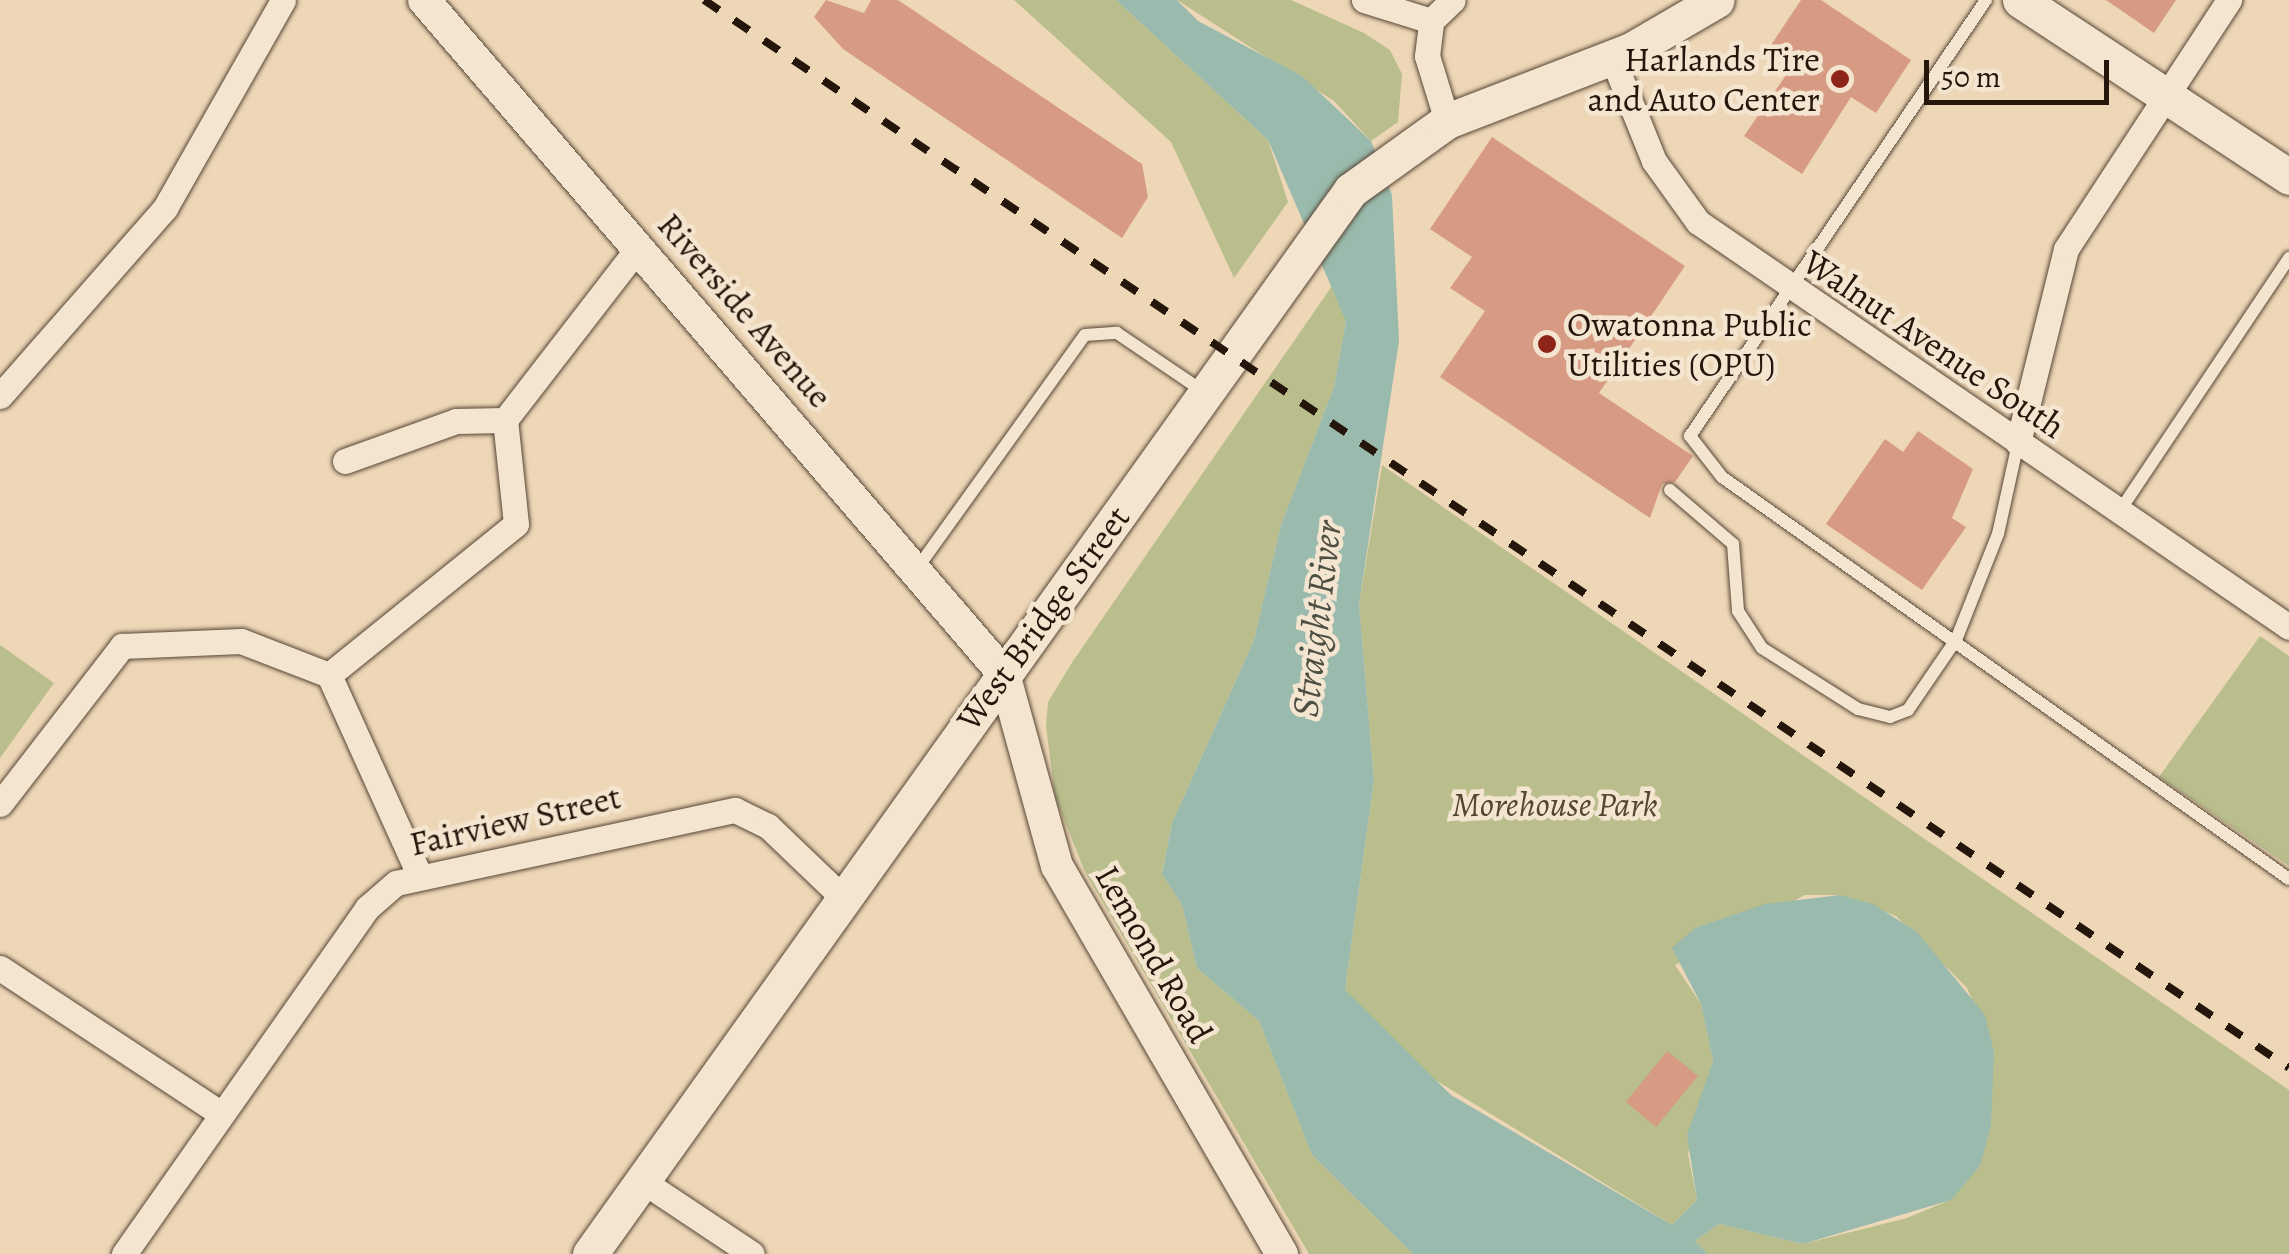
<!DOCTYPE html>
<style>
body{margin:0}
#map{position:relative;width:2289px;height:1254px;overflow:hidden;background:#eed7b7;font-family:Alegreya,serif}
div>[style]{position:absolute}
[style*='--x']{left:calc(var(--x)*1px);top:calc(var(--y)*1px);width:calc(var(--w)*1px);rotate:calc(var(--a)*1deg)}
.green>*{inset:0;background:#babe8d}
.water>*{inset:0;background:#99baac}
.building>*{inset:0;background:#d79b84}
.roads{filter:drop-shadow(0 0 2px #574636) drop-shadow(0 0 2px #574636)}
.service>*{height:12px;margin:-6px;padding:0 6px;transform-origin:6px;border-radius:6px;background:#f4e5d0}
.minor>*{height:25px;margin:-12.5px;padding:0 12.5px;transform-origin:12.5px;border-radius:12.5px;background:#f4e5d0}
.tertiary>*{height:32px;margin:-16px;padding:0 16px;transform-origin:16px;border-radius:16px;background:#f4e5d0}
.secondary>*{height:35px;margin:-17.5px;padding:0 17.5px;transform-origin:17.5px;border-radius:17.5px;background:#f4e5d0}
.rail>*{height:8px;margin-top:-4px;transform-origin:0;background:repeating-linear-gradient(90deg,#25160b 0 18px,transparent 0 36px)}
.dots>*{width:28px;height:28px;translate:-50% -50%;box-sizing:border-box;border:5px solid #f4e5d0;border-radius:50%}
span{translate:-50% -50%;white-space:nowrap;text-align:center;line-height:1.15;-webkit-text-stroke:9px #f4e5d0;paint-order:stroke}
.poi-label{font-size:35px;color:#25160b}
.right{translate:-100% -50%;text-align:right}
.left{translate:0 -50%;text-align:left}
.street-label{font-size:35px;color:#25160b}
.park-label{font-size:35px;color:#524832;font-style:italic}
.water-label{font-size:38px;color:#4e4f43;font-style:italic}
.scale{position:absolute;left:1924px;top:60px;width:185px;height:45px;box-sizing:border-box;border:5px solid #25160b;border-top:0;padding-left:12px;font-size:30px;line-height:35px;white-space:nowrap;color:#25160b;-webkit-text-stroke:8px #f4e5d0;paint-order:stroke}
</style>
<div id="map">
<div class="green">
<i style="clip-path:polygon(1014px 0,1116px 0,1268px 140px,1288px 202px,1234px 278px,1171px 142px)"></i>
<i style="clip-path:polygon(1177px 0,1291px 0,1364px 33px,1390px 50px,1402px 74px,1398px 122px,1371px 141px,1334px 101px)"></i>
<i style="clip-path:polygon(1334px 283px,1346px 321px,1334px 387px,1281px 525px,1254px 640px,1172px 823px,1162px 873px,1182px 905px,1197px 968px,1259px 1021px,1312px 1155px,1413px 1254px,1309px 1254px,1085px 872px,1055px 797px,1046px 726px,1048px 702px,1073px 661px)"></i>
<i style="clip-path:polygon(1382px 465px,2289px 1090px,2289px 1254px,1708px 1254px,1695px 1241px,1719px 1224px,1803px 1244px,1907px 1218px,1950px 1200px,1980px 1165px,1994px 1052px,1967px 988px,1896px 916px,1840px 895px,1805px 895px,1675px 965px,1701px 1004px,1713px 1061px,1688px 1154px,1697px 1200px,1672px 1225px,1414px 1067px,1345px 990px,1374px 780px,1359px 604px)"></i>
<i style="clip-path:polygon(2260px 636px,2289px 656px,2289px 866px,2159px 777px)"></i>
<i style="clip-path:polygon(0 645px,54px 683px,0 758px)"></i>
</div>
<div class="water">
<i style="clip-path:polygon(1116px 0,1177px 0,1198px 21px,1302px 76px,1371px 141px,1392px 195px,1399px 341px,1359px 604px,1374px 780px,1345px 990px,1451px 1095px,1672px 1225px,1697px 1200px,1687px 1135px,1713px 1061px,1701px 1004px,1672px 948px,1695px 928px,1765px 904px,1840px 895px,1873px 904px,1917px 932px,1985px 1015px,1994px 1052px,1991px 1126px,1980px 1166px,1951px 1200px,1803px 1244px,1719px 1224px,1695px 1241px,1708px 1254px,1413px 1254px,1312px 1155px,1259px 1021px,1197px 968px,1182px 905px,1162px 874px,1172px 823px,1254px 640px,1281px 525px,1334px 387px,1346px 321px,1268px 140px)"></i>
</div>
<div class="building">
<i style="clip-path:polygon(826px 0,864px 13px,871px 0,898px 0,1142px 164px,1148px 197px,1122px 238px,843px 49px,814px 17px)"></i>
<i style="clip-path:polygon(1801px 0,1821px 0,1911px 60px,1876px 113px,1851px 97px,1802px 174px,1744px 136px,1795px 62px,1771px 45px)"></i>
<i style="clip-path:polygon(2106px 0,2176px 0,2154px 33px)"></i>
<i style="clip-path:polygon(1492px 137px,1685px 266px,1599px 393px,1693px 456px,1675px 482px,1662px 484px,1650px 518px,1440px 377px,1485px 311px,1450px 288px,1472px 257px,1430px 229px)"></i>
<i style="clip-path:polygon(1918px 431px,1973px 469px,1952px 518px,1966px 527px,1922px 590px,1826px 524px,1885px 439px,1903px 452px)"></i>
<i style="clip-path:polygon(1667px 1051px,1698px 1076px,1656px 1127px,1626px 1102px)"></i>
</div>
<div class="roads">
<div class="service">
<i style="--x:1986;--y:0;--w:527;--a:124.17"></i>
<i style="--x:1690;--y:436;--w:52;--a:52"></i>
<i style="--x:1722;--y:477;--w:695;--a:35.34"></i>
<i style="--x:1670;--y:490;--w:83;--a:40.6"></i>
<i style="--x:1733;--y:544;--w:67;--a:85.7"></i>
<i style="--x:1738;--y:611;--w:44;--a:57"></i>
<i style="--x:1762;--y:648;--w:114;--a:32.4"></i>
<i style="--x:1858;--y:709;--w:33;--a:14"></i>
<i style="--x:1890;--y:717;--w:19;--a:-21"></i>
<i style="--x:1908;--y:710;--w:85;--a:-55.6"></i>
<i style="--x:1956;--y:640;--w:114;--a:-68.4"></i>
<i style="--x:1998;--y:534;--w:93;--a:-77.6"></i>
<i style="--x:2119;--y:512;--w:306;--a:-56.2"></i>
<i style="--x:916;--y:570;--w:289;--a:-54.3"></i>
<i style="--x:1085;--y:335;--w:32;--a:-4"></i>
<i style="--x:1117;--y:333;--w:105;--a:34.1"></i>
</div>
<div class="minor">
<i style="--x:1364;--y:0;--w:70;--a:17.4"></i>
<i style="--x:1612;--y:57;--w:112;--a:68"></i>
<i style="--x:1654;--y:161;--w:75;--a:54.2"></i>
<i style="--x:1698;--y:222;--w:716;--a:34.42"></i>
<i style="--x:1447;--y:121;--w:68;--a:-107.1"></i>
<i style="--x:1427;--y:56;--w:35;--a:-83"></i>
<i style="--x:1431;--y:21;--w:30;--a:-44"></i>
<i style="--x:0;--y:396;--w:250;--a:-48.7"></i>
<i style="--x:165;--y:208;--w:239;--a:-60.4"></i>
<i style="--x:2018;--y:443;--w:200;--a:-76.1"></i>
<i style="--x:2066;--y:249;--w:298;--a:-56.8"></i>
<i style="--x:345;--y:461;--w:118;--a:-19.8"></i>
<i style="--x:456;--y:421;--w:49;--a:-1.2"></i>
<i style="--x:329;--y:675;--w:240;--a:-38.9"></i>
<i style="--x:516;--y:524;--w:105;--a:-96"></i>
<i style="--x:505;--y:420;--w:217;--a:-52.3"></i>
<i style="--x:0;--y:804;--w:200;--a:-52.3"></i>
<i style="--x:122;--y:646;--w:119;--a:-2.4"></i>
<i style="--x:241;--y:641;--w:94;--a:21.1"></i>
<i style="--x:329;--y:675;--w:218;--a:65.7"></i>
<i style="--x:0;--y:968;--w:263;--a:33.4"></i>
<i style="--x:641;--y:1180;--w:133;--a:33.7"></i>
<i style="--x:124;--y:1254;--w:423;--a:-54.9"></i>
<i style="--x:367;--y:908;--w:38;--a:-41"></i>
<i style="--x:396;--y:883;--w:347;--a:-12.2"></i>
<i style="--x:735;--y:810;--w:37;--a:26"></i>
<i style="--x:768;--y:826;--w:98;--a:43.8"></i>
</div>
<div class="tertiary">
<i style="--x:424;--y:0;--w:889;--a:49.29"></i>
<i style="--x:1004;--y:674;--w:199;--a:74.6"></i>
<i style="--x:1057;--y:866;--w:449;--a:59.9"></i>
</div>
<div class="secondary">
<i style="--x:2020;--y:0;--w:322;--a:33.3"></i>
<i style="--x:590;--y:1254;--w:1308;--a:-54.43"></i>
<i style="--x:1351;--y:190;--w:118;--a:-35.7"></i>
<i style="--x:1447;--y:121;--w:197;--a:-21.1"></i>
<i style="--x:1631;--y:50;--w:99;--a:-30.2"></i>
</div>
</div>
<div class="rail">
<i style="--x:704;--y:0;--w:1911;--a:33.97"></i>
</div>
<div class="dots">
<i style="left:1840px;top:79px;background:#8f2418"></i>
<i style="left:1547px;top:344px;background:#8f2418"></i>
</div>
<div class="poi-label">
<span class="right" style="left:1820px;top:79px">Harlands Tire<br>and Auto Center</span>
<span class="left" style="left:1567px;top:344px">Owatonna Public<br>Utilities (OPU)</span>
</div>
<div class="street-label">
<span style="left:745px;top:310px;rotate:49deg">Riverside Avenue</span>
<span style="left:1934px;top:344px;rotate:34deg">Walnut Avenue South</span>
<span style="left:1043px;top:618px;rotate:-54deg">West Bridge Street</span>
<span style="left:515px;top:820px;rotate:-13deg">Fairview Street</span>
<span style="left:1154px;top:954px;rotate:60deg">Lemond Road</span>
</div>
<div class="park-label">
<span style="left:1555px;top:804px">Morehouse Park</span>
</div>
<div class="water-label">
<span style="left:1317px;top:619px;rotate:-83deg">Straight River</span>
</div>
<div class="scale">50 m</div>
</div>
